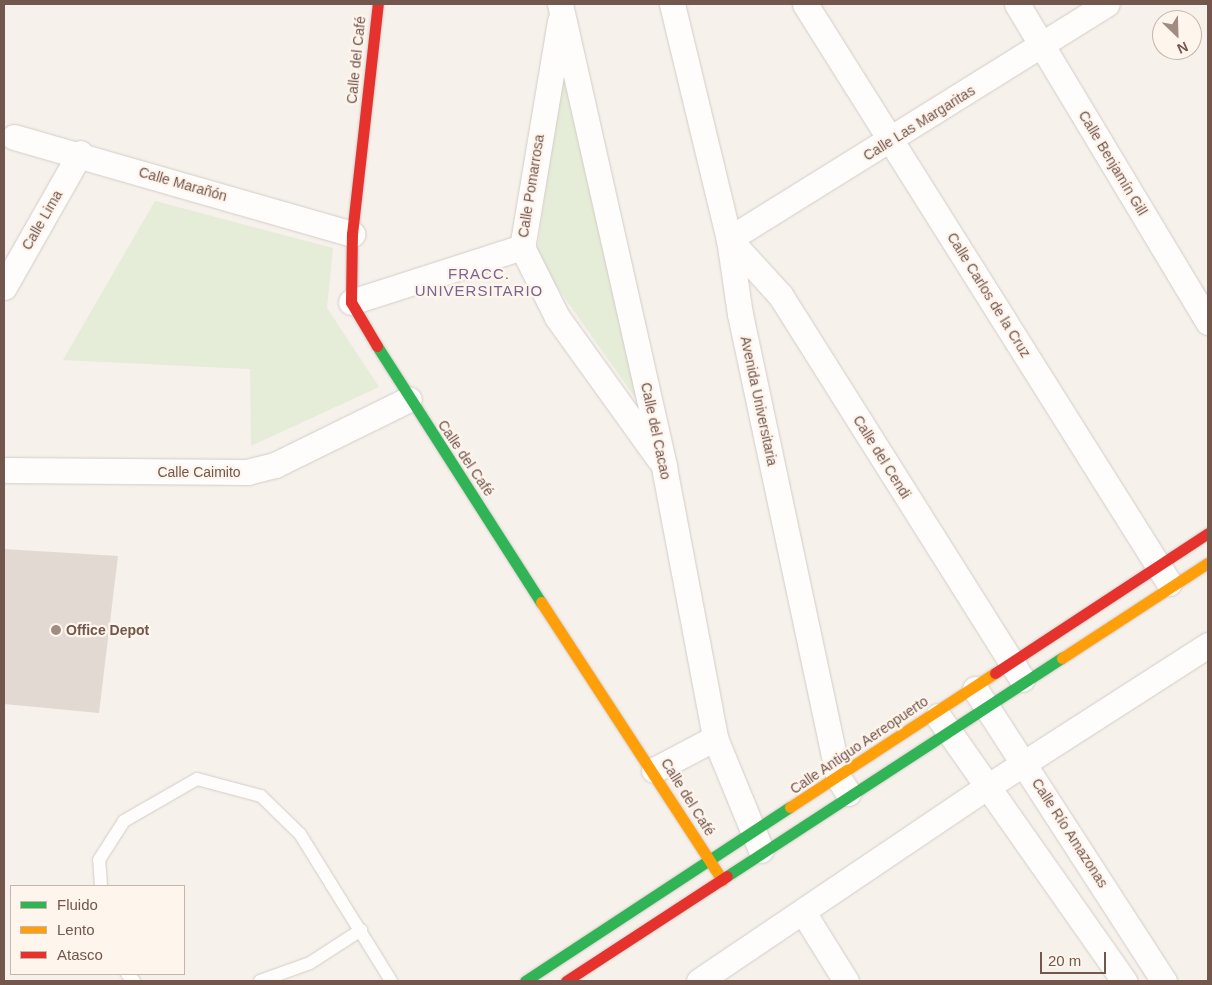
<!DOCTYPE html>
<meta charset="utf-8">
<style>
body{margin:0}
#map{position:relative;width:1212px;height:985px;overflow:hidden;background:#f6f1eb;font-family:Arial,sans-serif}
div>[style]{position:absolute}
[style*='--x']{left:calc(var(--x)*1px);top:calc(var(--y)*1px);width:calc(var(--w)*1px);rotate:calc(var(--a)*1deg)}
.green>*{inset:0;background:#e5ecd7}
.building>*{inset:0;background:#e3d9d3}
.roads{filter:drop-shadow(0 0 1px #d4ccc8) drop-shadow(0 0 1px #d4ccc8)}
.lane>*{height:12px;margin:-6px;padding:0 6px;transform-origin:6px;border-radius:6px;background:#fefdfc}
.street>*{height:25px;margin:-12.5px;padding:0 12.5px;transform-origin:12.5px;border-radius:12.5px;background:#fefdfc}
.fast>*{height:11px;margin:-5.5px;padding:0 5.5px;transform-origin:5.5px;border-radius:5.5px;background:#30b455}
.slow>*{height:11px;margin:-5.5px;padding:0 5.5px;transform-origin:5.5px;border-radius:5.5px;background:#ff9f0a}
.jam>*{height:11px;margin:-5.5px;padding:0 5.5px;transform-origin:5.5px;border-radius:5.5px;background:#e5322d}
.dots>*{width:14px;height:14px;translate:-50% -50%;box-sizing:border-box;border:2px solid #fef5ed;border-radius:50%}
span{translate:-50% -50%;white-space:nowrap;text-align:center;line-height:1.15;-webkit-text-stroke:4.5px #fef5ed;paint-order:stroke}
.street-label{font-size:14px;color:#73564c}
.poi-label{font-size:14px;color:#73564c;font-weight:700}
.left{translate:0 -50%;text-align:left}
.neighbourhood-label{font-size:15px;color:#7c648f;letter-spacing:1px}
.frame{position:absolute;inset:0;border:5px solid #73564c;pointer-events:none}
.legend{position:absolute;left:10px;top:885px;width:175px;height:90px;box-sizing:border-box;background:#fef5ed;border:1px solid #c6b5ad;margin:0;padding:6px 9px;list-style:none;font-size:15px;color:#73564c}
.legend li{display:flex;align-items:center;gap:10px;height:25px}
.legend b{width:25px;border:1px solid #c6b5ad}
.north{position:absolute;left:1152px;top:10px;width:50px;height:50px;box-sizing:border-box;background:#fef5ed;border:1px solid #c6b5ad;border-radius:50%;rotate:156deg;font-size:14px;font-weight:700;line-height:20px;text-align:center;color:#73564c}
.north::after{content:'';display:block;margin:auto;width:18px;height:22px;background:#a18c84;clip-path:polygon(50% 0,100% 100%,50% 72%,0 100%)}
.scale{position:absolute;left:1040px;top:952px;width:66px;height:22px;box-sizing:border-box;border:2px solid #73564c;border-top:0;padding-left:6px;font-size:15px;line-height:18px;white-space:nowrap;color:#73564c;-webkit-text-stroke:4px #fef5ed;paint-order:stroke}
</style>
<div id="map">
<div class="green">
<i style="clip-path:polygon(563px 68px,641px 406px,536px 257px)"></i>
<i style="clip-path:polygon(155px 201px,333px 248px,327px 308px,379px 387px,251px 446px,250px 369px,63px 360px)"></i>
</div>
<div class="building">
<i style="clip-path:polygon(4px 549px,118px 556px,99px 713px,4px 704px)"></i>
</div>
<div class="roads">
<div class="lane">
<i style="--x:101;--y:886;--w:26;--a:-94"></i>
<i style="--x:99;--y:860;--w:46;--a:-57.3"></i>
<i style="--x:124;--y:821;--w:84;--a:-29.9"></i>
<i style="--x:197;--y:779;--w:66;--a:14.9"></i>
<i style="--x:261;--y:796;--w:54;--a:44.3"></i>
<i style="--x:300;--y:834;--w:173;--a:58.2"></i>
<i style="--x:127;--y:974;--w:10;--a:45"></i>
<i style="--x:260;--y:981;--w:53;--a:-19.8"></i>
<i style="--x:310;--y:963;--w:61;--a:-32.9"></i>
</div>
<div class="street">
<i style="--x:560;--y:4;--w:475;--a:77.3"></i>
<i style="--x:664;--y:467;--w:276;--a:79.3"></i>
<i style="--x:715;--y:738;--w:121;--a:67.7"></i>
<i style="--x:672;--y:4;--w:242;--a:76.4"></i>
<i style="--x:729;--y:239;--w:76;--a:81.7"></i>
<i style="--x:740;--y:314;--w:473;--a:78"></i>
<i style="--x:838;--y:777;--w:19;--a:58"></i>
<i style="--x:805;--y:4;--w:684;--a:57.84"></i>
<i style="--x:1017;--y:4;--w:371;--a:59"></i>
<i style="--x:560;--y:21;--w:229;--a:99.5"></i>
<i style="--x:522;--y:247;--w:78;--a:63.4"></i>
<i style="--x:557;--y:317;--w:175;--a:54.3"></i>
<i style="--x:14;--y:137;--w:352;--a:16"></i>
<i style="--x:4;--y:287;--w:154;--a:-60.4"></i>
<i style="--x:351;--y:302;--w:180;--a:-17.8"></i>
<i style="--x:4;--y:470;--w:243;--a:0.5"></i>
<i style="--x:247;--y:472;--w:29;--a:-14"></i>
<i style="--x:275;--y:465;--w:149;--a:-26.2"></i>
<i style="--x:1022;--y:679;--w:454;--a:-122.2"></i>
<i style="--x:780;--y:295;--w:76;--a:-132.3"></i>
<i style="--x:729;--y:239;--w:445;--a:-31.9"></i>
<i style="--x:975;--y:689;--w:348;--a:57.1"></i>
<i style="--x:938;--y:716;--w:324;--a:54.9"></i>
<i style="--x:654;--y:770;--w:69;--a:-27.7"></i>
<i style="--x:803;--y:912;--w:81;--a:58.1"></i>
<i style="--x:699;--y:981;--w:351;--a:-34"></i>
<i style="--x:990;--y:785;--w:259;--a:-32.7"></i>
</div>
<div class="fast">
<i style="--x:377;--y:346;--w:304;--a:57.4"></i>
<i style="--x:727;--y:876;--w:400;--a:-33.1"></i>
<i style="--x:525;--y:981;--w:317;--a:-33.3"></i>
</div>
<div class="slow">
<i style="--x:541;--y:602;--w:332;--a:56.9"></i>
<i style="--x:1062;--y:658;--w:174;--a:-33.1"></i>
<i style="--x:790;--y:807;--w:245;--a:-33.2"></i>
</div>
<div class="jam">
<i style="--x:377;--y:346;--w:51;--a:-120.6"></i>
<i style="--x:351;--y:302;--w:68;--a:-89.2"></i>
<i style="--x:352;--y:234;--w:231;--a:-83.6"></i>
<i style="--x:995;--y:673;--w:255;--a:-33.3"></i>
<i style="--x:566;--y:981;--w:192;--a:-33.1"></i>
</div>
</div>
<div class="dots">
<i style="left:56px;top:630px;background:#a18c84"></i>
</div>
<div class="street-label">
<span style="left:356px;top:60px;rotate:-84deg">Calle del Café</span>
<span style="left:919px;top:123px;rotate:-32deg">Calle Las Margaritas</span>
<span style="left:1113px;top:163px;rotate:59deg">Calle Benjamín Gill</span>
<span style="left:183px;top:184px;rotate:16deg">Calle Marañón</span>
<span style="left:531px;top:186px;rotate:-81deg">Calle Pomarrosa</span>
<span style="left:42px;top:220px;rotate:-60deg">Calle Lima</span>
<span style="left:989px;top:295px;rotate:58deg">Calle Carlos de la Cruz</span>
<span style="left:759px;top:401px;rotate:78deg">Avenida Universitaria</span>
<span style="left:656px;top:431px;rotate:78deg">Calle del Cacao</span>
<span style="left:882px;top:457px;rotate:58deg">Calle del Cendi</span>
<span style="left:466px;top:458px;rotate:56deg">Calle del Café</span>
<span style="left:199px;top:472px">Calle Caimito</span>
<span style="left:859px;top:745px;rotate:-34deg">Calle Antiguo Aereopuerto</span>
<span style="left:688px;top:797px;rotate:58deg">Calle del Café</span>
<span style="left:1070px;top:833px;rotate:57deg">Calle Río Amazonas</span>
</div>
<div class="poi-label">
<span class="left" style="left:66px;top:630px">Office Depot</span>
</div>
<div class="neighbourhood-label">
<span style="left:479px;top:282px">FRACC.<br>UNIVERSITARIO</span>
</div>
<div class="frame"></div>
<ul class="legend">
<li><b style="height:6px;background:#30b455"></b>Fluido</li>
<li><b style="height:6px;background:#ff9f0a"></b>Lento</li>
<li><b style="height:6px;background:#e5322d"></b>Atasco</li>
</ul>
<div class="north">N</div>
<div class="scale">20 m</div>
</div>
